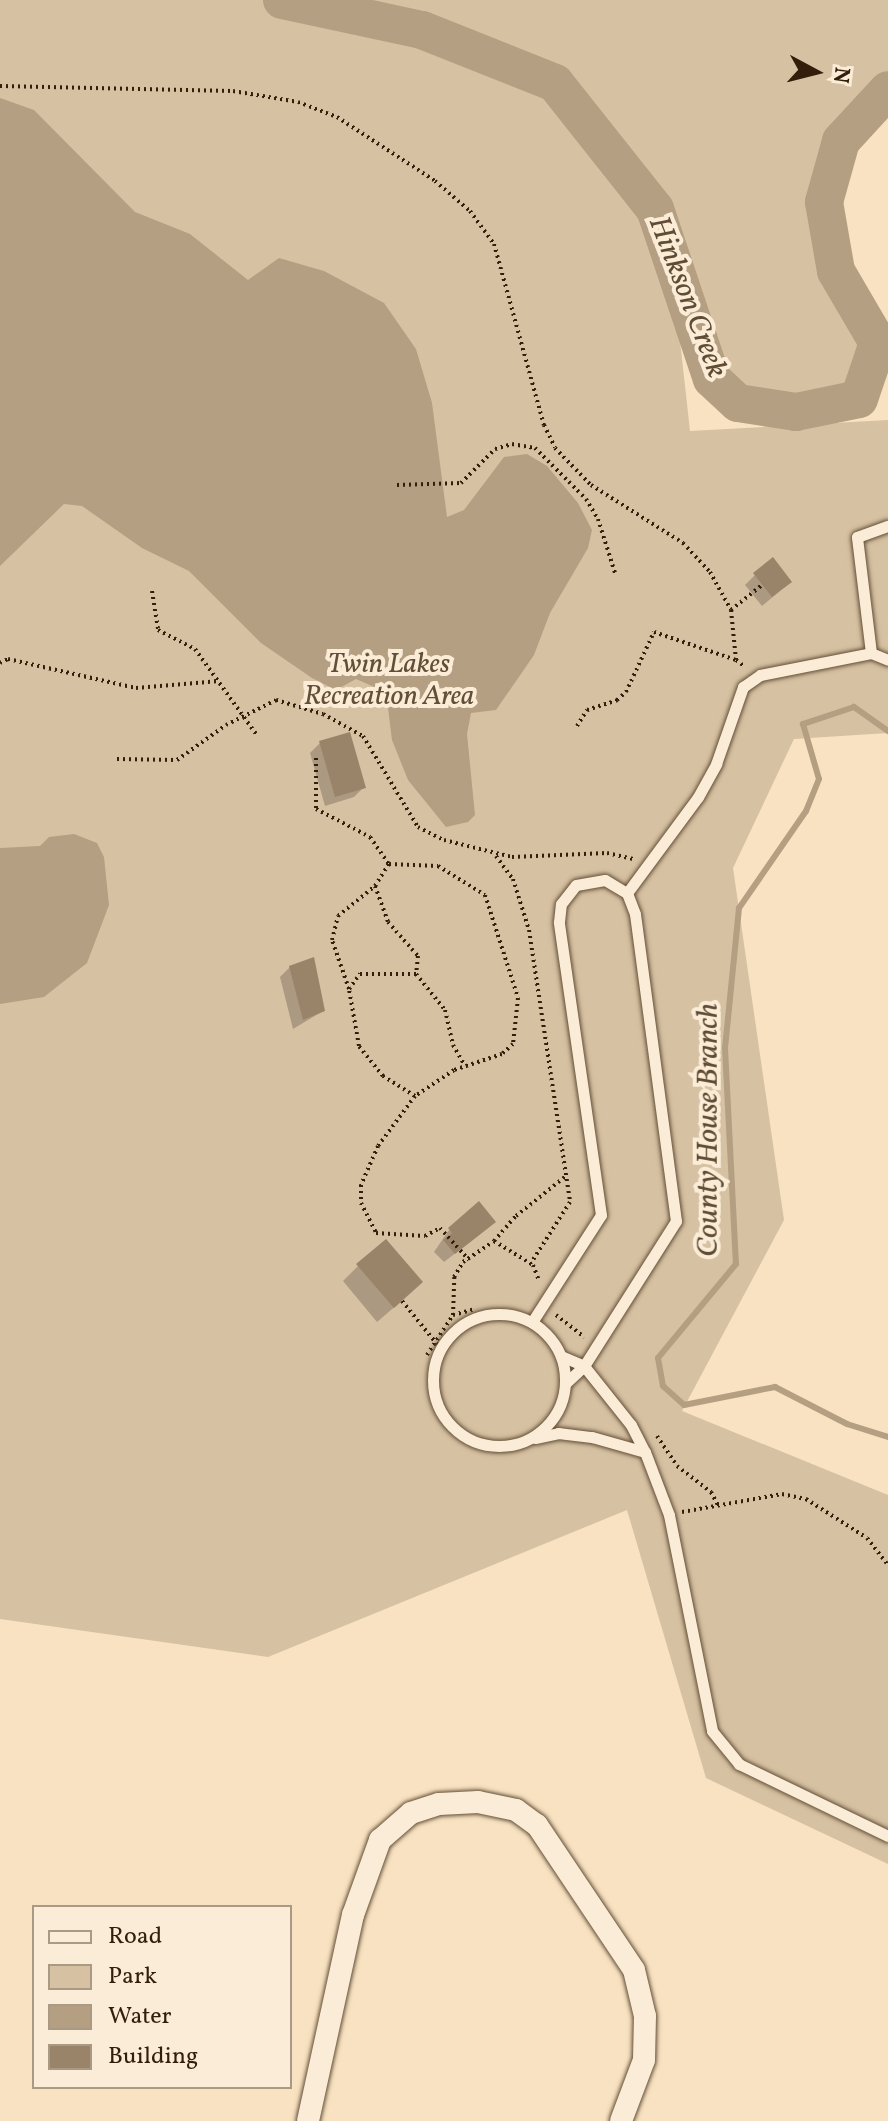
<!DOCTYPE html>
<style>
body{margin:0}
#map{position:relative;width:888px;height:2121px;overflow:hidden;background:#f8e2c1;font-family:Vollkorn,serif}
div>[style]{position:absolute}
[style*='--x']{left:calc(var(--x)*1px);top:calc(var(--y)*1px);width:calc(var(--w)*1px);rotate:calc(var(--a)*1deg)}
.green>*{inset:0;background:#d6c1a2}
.water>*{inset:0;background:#b59f83}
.shadow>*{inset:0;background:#0003}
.stream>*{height:6px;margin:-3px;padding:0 3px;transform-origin:3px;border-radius:3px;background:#b59f83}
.river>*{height:38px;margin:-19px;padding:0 19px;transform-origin:19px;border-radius:19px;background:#b59f83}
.building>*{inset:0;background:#998469}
.path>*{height:4px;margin-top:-2px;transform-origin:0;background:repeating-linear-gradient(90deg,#321e0a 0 2px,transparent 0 6px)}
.roads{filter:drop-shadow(0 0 2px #644f38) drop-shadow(0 0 2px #644f38)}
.service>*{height:11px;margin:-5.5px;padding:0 5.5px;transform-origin:5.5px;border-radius:5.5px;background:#faecd7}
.service>.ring{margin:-5.5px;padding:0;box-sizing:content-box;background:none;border:11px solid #faecd7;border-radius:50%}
.minor>*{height:22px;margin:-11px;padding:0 11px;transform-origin:11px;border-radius:11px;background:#faecd7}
span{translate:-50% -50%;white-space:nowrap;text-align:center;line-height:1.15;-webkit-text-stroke:8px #faecd7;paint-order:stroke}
.park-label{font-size:28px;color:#634f38;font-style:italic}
.water-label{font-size:30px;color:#604b34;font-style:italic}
.legend{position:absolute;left:32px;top:1905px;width:260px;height:184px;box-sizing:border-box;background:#faecd7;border:2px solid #aa9a85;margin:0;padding:10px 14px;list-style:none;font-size:24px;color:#321e0a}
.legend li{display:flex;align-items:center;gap:16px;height:40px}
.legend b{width:40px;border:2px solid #aa9a85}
.north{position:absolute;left:776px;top:32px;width:80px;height:80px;-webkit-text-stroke:6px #faecd7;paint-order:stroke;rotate:97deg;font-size:22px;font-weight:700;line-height:32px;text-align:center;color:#321e0a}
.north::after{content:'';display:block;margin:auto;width:28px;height:36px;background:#321e0a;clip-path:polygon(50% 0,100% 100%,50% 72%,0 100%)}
</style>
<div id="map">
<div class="green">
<i style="clip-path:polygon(0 0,888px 0,888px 90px,841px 141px,824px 202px,836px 271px,878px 343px,859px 399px,796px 412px,738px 403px,712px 379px,655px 209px,621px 167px,673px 278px,690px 431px,888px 420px,888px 733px,794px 739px,733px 868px,784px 1220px,682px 1411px,888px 1495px,888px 1864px,706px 1778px,627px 1510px,268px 1657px,0 1619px)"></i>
</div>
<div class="water">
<i style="clip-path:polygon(0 98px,34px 110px,135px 212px,190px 234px,248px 280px,279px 258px,324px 271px,384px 303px,416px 349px,432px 403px,447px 517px,464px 510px,504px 457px,527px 454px,547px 466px,578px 503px,592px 530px,588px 548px,550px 613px,534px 655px,496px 710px,471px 713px,467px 734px,475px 815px,468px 822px,446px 827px,408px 780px,392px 740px,386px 692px,356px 679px,336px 690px,312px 678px,261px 643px,189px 571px,142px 548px,82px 506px,64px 504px,0 566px)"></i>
<i style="clip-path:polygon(74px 834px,97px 843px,104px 857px,109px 905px,87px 963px,44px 997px,0 1004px,0 848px,40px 846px,49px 837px)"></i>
</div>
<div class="shadow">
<i style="clip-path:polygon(755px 575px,780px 591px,762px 606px,745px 585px)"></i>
<i style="clip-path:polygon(320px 743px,364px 787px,354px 797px,325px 806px,310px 753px)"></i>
<i style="clip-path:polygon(290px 967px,323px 1011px,293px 1029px,280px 977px)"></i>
<i style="clip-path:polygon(449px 1230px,484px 1231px,444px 1262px,434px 1252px)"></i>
<i style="clip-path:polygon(358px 1266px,405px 1298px,377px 1322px,343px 1281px)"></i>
</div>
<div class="stream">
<i style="--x:888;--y:731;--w:42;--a:-144.8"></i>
<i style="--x:854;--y:707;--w:54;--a:161.6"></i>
<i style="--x:803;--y:724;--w:57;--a:73.8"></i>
<i style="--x:819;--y:779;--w:35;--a:112"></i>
<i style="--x:806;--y:811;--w:118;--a:124.6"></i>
<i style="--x:739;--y:908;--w:141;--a:95.7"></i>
<i style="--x:725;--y:1048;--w:216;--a:87.1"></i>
<i style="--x:736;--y:1264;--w:122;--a:129.7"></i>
<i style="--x:658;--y:1358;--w:28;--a:80"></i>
<i style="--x:663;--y:1386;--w:28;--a:42"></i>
<i style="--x:684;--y:1405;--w:93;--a:-11.2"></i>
<i style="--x:775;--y:1387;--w:81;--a:27.2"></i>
<i style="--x:847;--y:1424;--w:43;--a:17.6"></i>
</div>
<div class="river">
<i style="--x:282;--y:0;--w:143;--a:12.1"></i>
<i style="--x:422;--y:30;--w:143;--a:21.7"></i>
<i style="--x:555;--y:83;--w:161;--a:51.6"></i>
<i style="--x:655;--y:209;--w:179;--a:71.5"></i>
<i style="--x:712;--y:379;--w:35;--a:43"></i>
<i style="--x:738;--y:403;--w:59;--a:8.8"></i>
<i style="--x:796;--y:412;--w:64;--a:-11.7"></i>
<i style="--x:859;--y:399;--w:59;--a:-71.3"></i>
<i style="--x:878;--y:343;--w:83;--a:-120.3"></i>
<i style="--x:836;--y:271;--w:70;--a:-99.9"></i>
<i style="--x:824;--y:202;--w:63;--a:-74.4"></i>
<i style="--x:841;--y:141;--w:69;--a:-47.3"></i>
</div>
<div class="building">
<i style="clip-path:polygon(773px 557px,792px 582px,772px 597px,753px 573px)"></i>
<i style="clip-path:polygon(350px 732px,366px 788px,335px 797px,319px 741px)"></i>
<i style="clip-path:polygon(314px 957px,325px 1011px,303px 1020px,289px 966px)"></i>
<i style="clip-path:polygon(479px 1201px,496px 1222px,455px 1254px,443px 1240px,452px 1233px,448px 1228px)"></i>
<i style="clip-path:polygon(386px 1239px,423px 1282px,394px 1308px,356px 1264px)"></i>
</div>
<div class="path">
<i style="--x:0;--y:86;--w:233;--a:1.2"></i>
<i style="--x:233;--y:91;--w:66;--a:9.6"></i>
<i style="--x:298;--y:102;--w:42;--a:21"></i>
<i style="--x:337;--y:117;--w:117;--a:33.1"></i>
<i style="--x:435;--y:181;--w:46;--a:40.6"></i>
<i style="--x:470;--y:211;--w:41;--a:54"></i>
<i style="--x:494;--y:244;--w:188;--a:74.6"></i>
<i style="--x:544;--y:425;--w:25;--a:64"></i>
<i style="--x:555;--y:448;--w:52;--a:45.8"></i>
<i style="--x:591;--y:485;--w:109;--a:32.2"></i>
<i style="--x:683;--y:543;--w:40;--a:47"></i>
<i style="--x:710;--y:572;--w:43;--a:61.1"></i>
<i style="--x:731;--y:610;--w:50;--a:84.3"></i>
<i style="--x:736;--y:660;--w:10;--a:37"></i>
<i style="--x:397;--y:485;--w:64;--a:-1.8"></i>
<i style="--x:461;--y:483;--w:48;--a:-45"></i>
<i style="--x:495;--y:449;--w:18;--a:-16"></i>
<i style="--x:512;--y:444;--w:23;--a:10"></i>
<i style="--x:535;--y:448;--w:72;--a:45"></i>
<i style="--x:586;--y:499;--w:23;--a:59"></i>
<i style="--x:598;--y:519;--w:57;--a:72.5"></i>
<i style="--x:152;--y:591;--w:39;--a:81"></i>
<i style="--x:158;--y:630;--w:42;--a:27.2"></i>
<i style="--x:195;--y:649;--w:105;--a:54.3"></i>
<i style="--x:731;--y:610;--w:40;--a:-39"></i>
<i style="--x:0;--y:663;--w:9;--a:-27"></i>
<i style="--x:8;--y:659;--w:131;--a:12.8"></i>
<i style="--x:136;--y:688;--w:84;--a:-4.8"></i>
<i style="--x:577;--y:726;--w:19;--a:-58"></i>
<i style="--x:587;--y:710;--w:32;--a:-18"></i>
<i style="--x:617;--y:700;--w:12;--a:-42"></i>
<i style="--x:626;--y:692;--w:66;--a:-65"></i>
<i style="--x:654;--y:632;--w:87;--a:18.9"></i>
<i style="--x:316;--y:758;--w:51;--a:90"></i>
<i style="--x:316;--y:809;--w:61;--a:27.4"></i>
<i style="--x:370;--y:837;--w:33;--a:55"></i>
<i style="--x:117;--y:759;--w:60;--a:1"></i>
<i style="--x:177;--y:760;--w:60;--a:-35.5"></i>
<i style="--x:226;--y:725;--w:56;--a:-26.6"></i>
<i style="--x:276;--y:700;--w:49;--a:16.6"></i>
<i style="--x:323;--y:714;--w:46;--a:28.8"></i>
<i style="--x:363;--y:736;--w:106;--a:58.9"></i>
<i style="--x:418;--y:827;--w:29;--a:27"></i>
<i style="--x:444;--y:840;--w:70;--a:14"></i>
<i style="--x:512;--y:857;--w:95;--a:-2.4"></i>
<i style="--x:607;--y:853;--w:28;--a:13"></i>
<i style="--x:496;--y:856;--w:29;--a:54"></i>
<i style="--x:513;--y:879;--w:53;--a:72.6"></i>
<i style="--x:529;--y:930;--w:275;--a:81.4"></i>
<i style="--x:570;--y:1202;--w:72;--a:122.6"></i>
<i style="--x:375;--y:886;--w:38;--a:70"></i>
<i style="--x:388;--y:922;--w:45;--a:48.6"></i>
<i style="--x:418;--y:956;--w:18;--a:96"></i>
<i style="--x:349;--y:989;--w:19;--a:-54"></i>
<i style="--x:360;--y:974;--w:56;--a:0"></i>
<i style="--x:416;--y:974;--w:46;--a:51.1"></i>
<i style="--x:445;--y:1010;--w:36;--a:77"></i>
<i style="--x:453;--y:1045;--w:24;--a:60"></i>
<i style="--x:415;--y:1096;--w:38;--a:-148"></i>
<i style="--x:383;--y:1076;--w:38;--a:-129"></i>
<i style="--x:359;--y:1046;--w:58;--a:-100"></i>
<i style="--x:349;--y:989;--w:52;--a:-109.1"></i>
<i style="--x:332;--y:940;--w:25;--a:-76"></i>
<i style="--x:338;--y:916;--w:48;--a:-39"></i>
<i style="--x:375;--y:886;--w:26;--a:-58"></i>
<i style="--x:389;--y:864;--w:49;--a:2.3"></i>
<i style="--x:438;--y:866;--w:55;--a:31.7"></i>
<i style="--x:485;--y:895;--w:108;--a:72.2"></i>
<i style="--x:518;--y:998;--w:46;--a:96.2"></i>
<i style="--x:513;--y:1044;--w:15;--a:138"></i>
<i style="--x:502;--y:1054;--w:51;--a:161.6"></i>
<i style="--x:454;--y:1070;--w:47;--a:146.3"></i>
<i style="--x:415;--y:1096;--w:62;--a:126.5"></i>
<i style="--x:378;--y:1146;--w:43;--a:113.6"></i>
<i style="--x:361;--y:1185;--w:18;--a:90"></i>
<i style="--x:361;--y:1203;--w:34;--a:63"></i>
<i style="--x:376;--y:1233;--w:49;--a:3.5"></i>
<i style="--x:425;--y:1236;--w:17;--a:-28"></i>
<i style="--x:440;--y:1228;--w:43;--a:47.8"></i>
<i style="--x:494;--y:1241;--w:33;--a:-49"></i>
<i style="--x:516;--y:1216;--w:64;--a:-38.7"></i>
<i style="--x:402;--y:1301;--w:62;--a:50.9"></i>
<i style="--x:453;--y:1315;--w:38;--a:-88"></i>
<i style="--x:454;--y:1277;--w:17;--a:-59"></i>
<i style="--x:463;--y:1262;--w:37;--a:-34"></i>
<i style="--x:494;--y:1241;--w:46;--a:31.6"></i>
<i style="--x:533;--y:1265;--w:17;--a:69"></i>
<i style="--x:556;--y:1315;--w:36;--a:38"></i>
<i style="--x:427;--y:1355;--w:48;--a:-57"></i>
<i style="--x:453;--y:1315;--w:23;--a:-15"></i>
<i style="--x:657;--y:1436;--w:36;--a:56"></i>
<i style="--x:677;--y:1466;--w:43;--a:37.4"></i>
<i style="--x:711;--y:1492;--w:15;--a:62"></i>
<i style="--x:682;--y:1512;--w:102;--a:-10.2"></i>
<i style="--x:782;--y:1494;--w:25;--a:12"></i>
<i style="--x:806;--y:1499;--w:72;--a:32.6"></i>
<i style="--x:867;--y:1538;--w:34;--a:52"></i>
</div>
<div class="roads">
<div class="service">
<i style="--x:871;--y:653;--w:117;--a:-96.9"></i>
<i style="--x:857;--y:537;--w:33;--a:-20"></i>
<i style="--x:627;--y:893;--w:119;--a:-53.5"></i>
<i style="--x:698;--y:797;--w:38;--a:-61"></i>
<i style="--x:716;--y:764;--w:82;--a:-70.7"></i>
<i style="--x:743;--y:687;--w:21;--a:-35"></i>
<i style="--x:760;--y:675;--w:113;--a:-11.2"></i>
<i style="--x:871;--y:653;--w:18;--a:22"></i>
<i class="ring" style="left:433px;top:1314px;width:121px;height:121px"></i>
<i style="--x:532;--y:1322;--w:127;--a:-57.2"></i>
<i style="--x:601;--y:1215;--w:296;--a:-98.2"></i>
<i style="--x:559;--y:922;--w:18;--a:-84"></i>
<i style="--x:561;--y:904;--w:24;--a:-52"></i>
<i style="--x:576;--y:885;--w:29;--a:-10"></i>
<i style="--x:605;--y:880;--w:26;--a:31"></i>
<i style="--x:627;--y:893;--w:22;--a:69"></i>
<i style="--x:635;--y:914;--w:310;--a:82.4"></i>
<i style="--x:676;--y:1221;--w:172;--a:122.4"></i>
<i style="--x:584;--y:1366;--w:26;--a:137"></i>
<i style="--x:561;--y:1356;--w:25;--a:23"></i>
<i style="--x:584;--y:1366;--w:75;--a:51.5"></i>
<i style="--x:631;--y:1425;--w:30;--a:63"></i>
<i style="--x:645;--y:1452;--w:67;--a:69.1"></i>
<i style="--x:669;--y:1515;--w:220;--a:78.7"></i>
<i style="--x:712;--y:1731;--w:43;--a:50.7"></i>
<i style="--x:739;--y:1764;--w:165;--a:25.8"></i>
<i style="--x:535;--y:1438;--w:24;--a:-12"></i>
<i style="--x:558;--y:1433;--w:34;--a:7"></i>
<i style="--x:592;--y:1437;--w:55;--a:15.8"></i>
</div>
<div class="minor">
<i style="--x:308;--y:2121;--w:211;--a:-77.7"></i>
<i style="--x:353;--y:1915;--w:80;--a:-70.2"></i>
<i style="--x:380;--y:1840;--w:41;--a:-41.1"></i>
<i style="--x:411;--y:1813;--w:29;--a:-18"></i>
<i style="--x:439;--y:1804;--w:39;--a:-3"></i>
<i style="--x:478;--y:1802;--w:39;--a:12"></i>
<i style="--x:516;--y:1810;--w:26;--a:36"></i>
<i style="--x:537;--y:1825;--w:174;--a:56.2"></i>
<i style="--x:634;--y:1970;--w:47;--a:76.6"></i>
<i style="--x:645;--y:2016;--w:44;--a:91.3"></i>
<i style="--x:644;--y:2060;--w:65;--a:110.7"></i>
</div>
</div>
<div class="park-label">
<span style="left:389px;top:681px">Twin Lakes<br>Recreation Area</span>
</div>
<div class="water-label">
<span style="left:687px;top:297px;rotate:69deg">Hinkson Creek</span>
<span style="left:709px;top:1130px;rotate:-90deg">County House Branch</span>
</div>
<ul class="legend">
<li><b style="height:10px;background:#faecd7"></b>Road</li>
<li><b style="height:22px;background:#d6c1a2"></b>Park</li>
<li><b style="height:22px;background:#b59f83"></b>Water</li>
<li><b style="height:22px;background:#998469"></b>Building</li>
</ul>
<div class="north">N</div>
</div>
